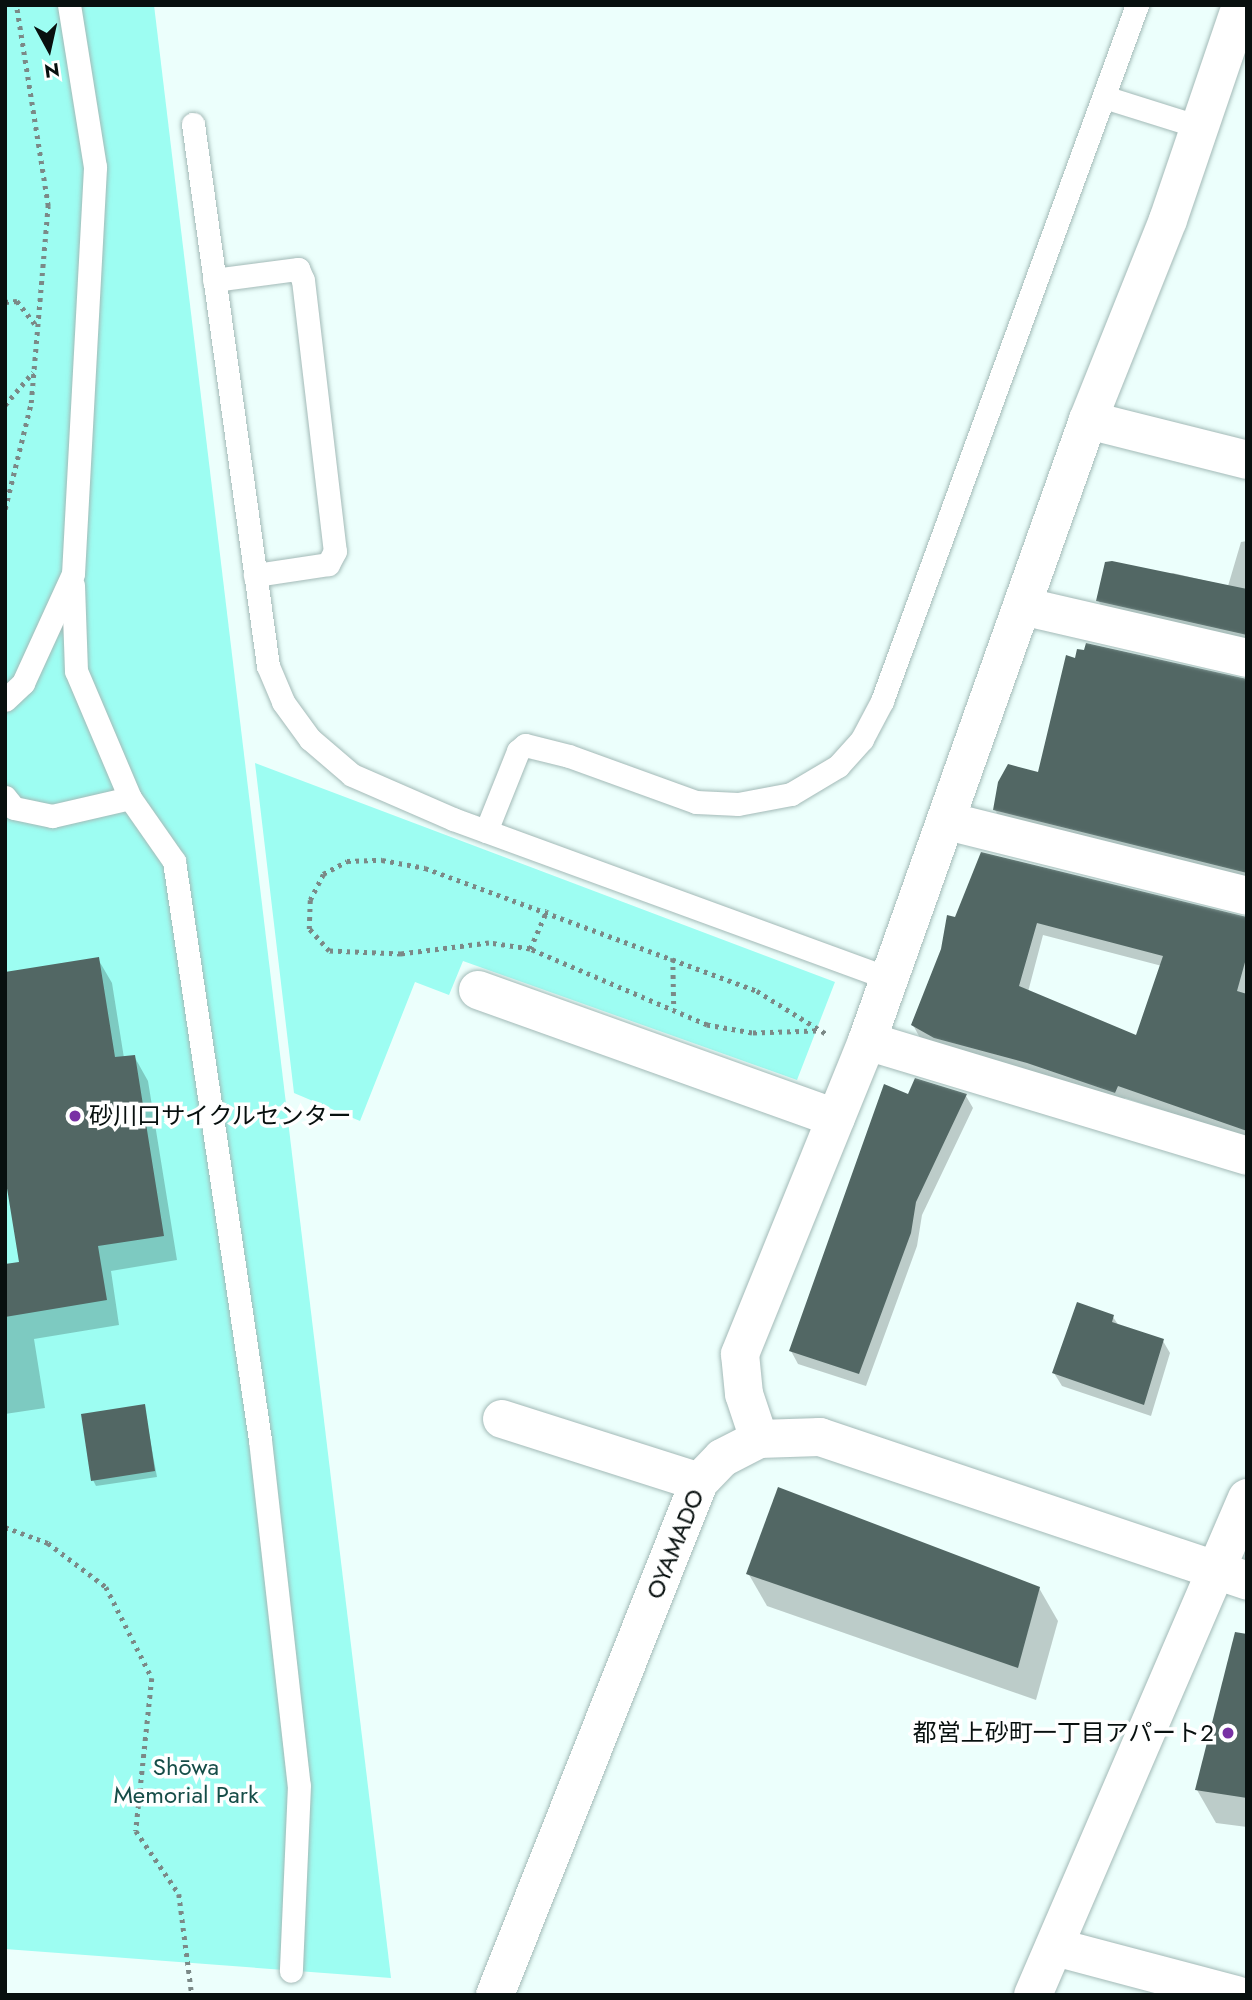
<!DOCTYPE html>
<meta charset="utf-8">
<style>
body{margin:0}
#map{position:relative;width:1252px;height:2000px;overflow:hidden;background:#ecfffc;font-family:Jost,"Noto Sans JP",sans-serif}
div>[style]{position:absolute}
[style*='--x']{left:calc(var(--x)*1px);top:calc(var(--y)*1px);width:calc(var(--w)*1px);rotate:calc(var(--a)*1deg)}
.green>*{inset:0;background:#9dfdf2}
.shadow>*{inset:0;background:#0003}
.building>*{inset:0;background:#526764}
.path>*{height:4.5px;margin-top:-2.25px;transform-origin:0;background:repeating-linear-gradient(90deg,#7b8987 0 3.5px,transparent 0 8.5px)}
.roads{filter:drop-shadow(0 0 2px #a3bab7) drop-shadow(0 0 2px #a3bab7)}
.lane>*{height:23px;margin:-11.5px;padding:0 11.5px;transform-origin:11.5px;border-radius:11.5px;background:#fff}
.street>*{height:38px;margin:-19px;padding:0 19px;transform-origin:19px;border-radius:19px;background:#fff}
.secondary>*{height:38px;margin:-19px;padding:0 19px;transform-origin:19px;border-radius:19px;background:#fff}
.dots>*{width:19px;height:19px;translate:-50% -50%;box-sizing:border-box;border:4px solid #fff;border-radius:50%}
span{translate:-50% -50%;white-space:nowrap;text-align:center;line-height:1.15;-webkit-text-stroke:7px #fff;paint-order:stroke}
.poi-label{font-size:24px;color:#08100f}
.left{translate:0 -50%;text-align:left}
.right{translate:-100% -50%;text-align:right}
.street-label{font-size:24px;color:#08100f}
.park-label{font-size:24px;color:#164d48}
.frame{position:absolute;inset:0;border:7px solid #08100f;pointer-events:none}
.north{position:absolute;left:14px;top:14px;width:70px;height:70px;-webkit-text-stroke:5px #fff;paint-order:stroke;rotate:172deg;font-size:19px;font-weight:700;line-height:28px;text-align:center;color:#08100f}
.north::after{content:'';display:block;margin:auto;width:24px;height:32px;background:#08100f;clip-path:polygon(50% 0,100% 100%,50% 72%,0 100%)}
</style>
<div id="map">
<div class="green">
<i style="clip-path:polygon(5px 5px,154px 5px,391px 1978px,5px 1949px)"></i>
<i style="clip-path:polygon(255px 763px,835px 982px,797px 1080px,463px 961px,449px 995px,415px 982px,360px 1121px,294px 1093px)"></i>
</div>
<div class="shadow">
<i style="clip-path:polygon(1247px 541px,1247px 646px,1105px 613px,1098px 600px,1173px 573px,1228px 586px,1241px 542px)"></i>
<i style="clip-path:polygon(1247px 681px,1247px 883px,1002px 822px,995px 810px,1039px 774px)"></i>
<i style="clip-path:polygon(evenodd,949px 917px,1247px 918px,1247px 1138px,1125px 1098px,1122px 1105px,920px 1038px,913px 1025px,943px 949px,949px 917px,1043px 935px,1162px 966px,1137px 1038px,1028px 992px,1043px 935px)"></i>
<i style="clip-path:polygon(98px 959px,112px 983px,124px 1058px,134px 1056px,148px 1081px,177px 1260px,111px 1271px,119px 1325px,34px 1339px,45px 1408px,5px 1414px,5px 1266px,21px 1264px)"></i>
<i style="clip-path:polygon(908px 1096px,966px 1096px,973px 1108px,922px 1215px,917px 1246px,866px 1386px,798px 1364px,791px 1351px)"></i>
<i style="clip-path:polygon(1113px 1317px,1119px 1326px,1163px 1341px,1170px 1353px,1151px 1416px,1062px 1386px,1054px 1373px)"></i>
<i style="clip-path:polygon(144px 1406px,157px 1477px,96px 1486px,93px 1480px)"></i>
<i style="clip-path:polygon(748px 1573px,1039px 1588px,1058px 1621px,1036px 1700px,767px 1606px)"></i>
<i style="clip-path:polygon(1247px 1677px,1247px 1827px,1216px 1823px,1197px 1790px)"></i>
</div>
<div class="building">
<i style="clip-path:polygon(1112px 561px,1247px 589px,1247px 635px,1096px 601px,1105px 562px)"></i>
<i style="clip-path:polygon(1086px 643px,1247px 679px,1247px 873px,993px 810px,998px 782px,1008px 764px,1038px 772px,1066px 655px,1075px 658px,1077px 649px,1084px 650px)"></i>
<i style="clip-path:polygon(evenodd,981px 852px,1247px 917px,1247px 955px,1237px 991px,1247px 994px,1247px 1131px,1118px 1086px,1115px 1093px,1027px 1063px,934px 1038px,911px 1025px,941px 949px,947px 915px,955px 917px,981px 852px,1037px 923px,1163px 956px,1136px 1035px,1019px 986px,1037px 923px)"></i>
<i style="clip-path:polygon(99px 957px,115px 1057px,135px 1055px,164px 1236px,98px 1246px,107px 1300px,5px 1317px,5px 1264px,19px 1262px,5px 1176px,5px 972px)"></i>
<i style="clip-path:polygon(915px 1078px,967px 1094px,916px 1202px,911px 1233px,859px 1374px,789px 1351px,884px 1084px,908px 1094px)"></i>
<i style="clip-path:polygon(1077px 1302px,1114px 1315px,1112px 1322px,1164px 1339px,1144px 1405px,1052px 1373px)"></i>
<i style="clip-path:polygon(145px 1404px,155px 1471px,91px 1481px,81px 1414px)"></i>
<i style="clip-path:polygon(778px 1487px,1040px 1587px,1018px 1668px,746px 1574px)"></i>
<i style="clip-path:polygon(1235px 1632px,1247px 1634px,1247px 1798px,1195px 1790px)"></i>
</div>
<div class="path">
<i style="--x:5;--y:302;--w:12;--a:-5"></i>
<i style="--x:17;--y:301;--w:33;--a:52"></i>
<i style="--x:5;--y:405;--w:43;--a:-49.7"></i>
<i style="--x:5;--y:509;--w:109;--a:-76.2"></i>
<i style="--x:31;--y:403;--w:198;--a:-85.1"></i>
<i style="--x:48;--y:206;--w:204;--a:-99"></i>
<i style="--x:530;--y:949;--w:43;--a:-66.4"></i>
<i style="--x:673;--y:958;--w:51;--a:88.9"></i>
<i style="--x:816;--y:1031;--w:64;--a:178.2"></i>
<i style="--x:752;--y:1033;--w:46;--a:-169.9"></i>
<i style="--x:707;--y:1025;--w:193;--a:-156.8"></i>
<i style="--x:530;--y:949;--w:41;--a:-171.7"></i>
<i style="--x:489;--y:943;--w:89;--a:172.9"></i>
<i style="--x:401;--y:954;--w:72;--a:-177.6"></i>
<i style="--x:329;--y:951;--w:30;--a:-132"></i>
<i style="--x:309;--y:929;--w:29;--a:-88"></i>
<i style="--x:310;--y:900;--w:29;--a:-63"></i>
<i style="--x:323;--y:874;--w:27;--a:-28"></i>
<i style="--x:347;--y:861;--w:35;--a:-2"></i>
<i style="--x:382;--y:860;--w:44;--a:10.5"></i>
<i style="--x:425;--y:868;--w:354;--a:20.3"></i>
<i style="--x:757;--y:991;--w:84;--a:31.8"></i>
<i style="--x:5;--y:1527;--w:46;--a:20.4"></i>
<i style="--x:48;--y:1543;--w:73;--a:37.2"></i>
<i style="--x:106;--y:1587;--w:102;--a:63.2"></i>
<i style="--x:152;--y:1678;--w:154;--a:96"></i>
<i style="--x:136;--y:1831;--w:76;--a:55.7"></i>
<i style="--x:179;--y:1894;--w:102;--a:82.7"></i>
</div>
<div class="roads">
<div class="lane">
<i style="--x:1104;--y:97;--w:101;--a:17.4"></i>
<i style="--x:193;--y:124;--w:547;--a:82.12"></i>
<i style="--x:268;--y:666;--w:39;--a:67"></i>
<i style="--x:283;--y:702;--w:46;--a:53.9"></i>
<i style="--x:310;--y:739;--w:55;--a:40.6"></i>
<i style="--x:352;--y:775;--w:110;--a:23.5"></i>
<i style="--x:453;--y:819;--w:465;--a:20.1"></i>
<i style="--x:214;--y:280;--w:85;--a:-7.5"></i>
<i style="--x:298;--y:269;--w:12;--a:66"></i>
<i style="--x:303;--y:280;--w:273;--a:83.3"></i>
<i style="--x:335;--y:551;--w:15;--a:118"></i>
<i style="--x:328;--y:564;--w:74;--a:171.4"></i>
<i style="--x:5;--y:700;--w:25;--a:-43"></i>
<i style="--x:23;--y:683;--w:120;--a:-65.4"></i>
<i style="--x:73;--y:574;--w:408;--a:-86.9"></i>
<i style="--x:95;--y:167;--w:164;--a:-99.1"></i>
<i style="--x:5;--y:797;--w:14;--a:51"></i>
<i style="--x:14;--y:808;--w:39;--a:12"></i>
<i style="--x:52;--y:816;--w:80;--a:-13"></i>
<i style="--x:130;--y:798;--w:138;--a:-113"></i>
<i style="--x:76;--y:671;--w:86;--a:-92"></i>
<i style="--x:130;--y:798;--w:77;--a:55.1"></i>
<i style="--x:174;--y:861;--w:585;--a:81.55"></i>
<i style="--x:260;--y:1440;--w:347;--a:83.6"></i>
<i style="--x:299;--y:1785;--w:186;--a:92.5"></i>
<i style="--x:486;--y:831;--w:86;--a:-68.2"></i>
<i style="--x:518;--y:751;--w:9;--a:-41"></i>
<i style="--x:525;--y:745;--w:45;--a:14"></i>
<i style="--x:569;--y:756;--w:135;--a:19.9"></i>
<i style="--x:696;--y:802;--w:42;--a:2.7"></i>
<i style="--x:738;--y:804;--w:54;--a:-10.7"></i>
<i style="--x:791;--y:794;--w:55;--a:-30.8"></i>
<i style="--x:838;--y:766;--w:36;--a:-48"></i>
<i style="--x:862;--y:739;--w:43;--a:-62.2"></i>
<i style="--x:882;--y:701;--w:741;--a:-69.88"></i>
</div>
<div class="street">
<i style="--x:1088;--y:420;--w:164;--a:14.1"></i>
<i style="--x:1022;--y:606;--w:231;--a:13"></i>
<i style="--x:947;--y:821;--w:309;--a:14"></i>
<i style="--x:478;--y:990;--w:380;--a:19.7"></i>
<i style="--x:867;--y:1041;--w:397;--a:16.8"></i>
<i style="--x:502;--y:1419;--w:207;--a:17.7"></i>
<i style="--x:759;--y:1439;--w:47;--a:-108.4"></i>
<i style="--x:744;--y:1394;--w:40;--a:-95.7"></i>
<i style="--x:740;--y:1354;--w:338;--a:-67.9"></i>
<i style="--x:867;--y:1041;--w:659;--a:-70.41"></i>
<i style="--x:1088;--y:420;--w:215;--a:-68.2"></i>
<i style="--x:1168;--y:220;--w:227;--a:-71.2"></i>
<i style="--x:1055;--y:1947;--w:188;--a:14.8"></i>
<i style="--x:1033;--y:1995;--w:541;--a:-66.7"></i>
</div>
<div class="secondary">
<i style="--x:495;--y:1995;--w:552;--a:-68.31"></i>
<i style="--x:699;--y:1482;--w:33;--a:-46"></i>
<i style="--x:722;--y:1458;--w:42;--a:-27.2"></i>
<i style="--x:759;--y:1439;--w:61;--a:-1.9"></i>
<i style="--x:820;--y:1437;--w:451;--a:18.6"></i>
</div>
</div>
<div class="dots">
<i style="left:75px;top:1116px;background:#7831a4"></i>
<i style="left:1228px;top:1733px;background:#7831a4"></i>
</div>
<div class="poi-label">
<span class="left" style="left:89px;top:1116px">砂川口サイクルセンター</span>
<span class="right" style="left:1214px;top:1733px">都営上砂町一丁目アパート2</span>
</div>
<div class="street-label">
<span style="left:675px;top:1544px;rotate:-68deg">OYAMADO</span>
</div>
<div class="park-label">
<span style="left:186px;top:1781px">Shōwa<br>Memorial Park</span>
</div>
<div class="frame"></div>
<div class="north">N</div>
</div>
